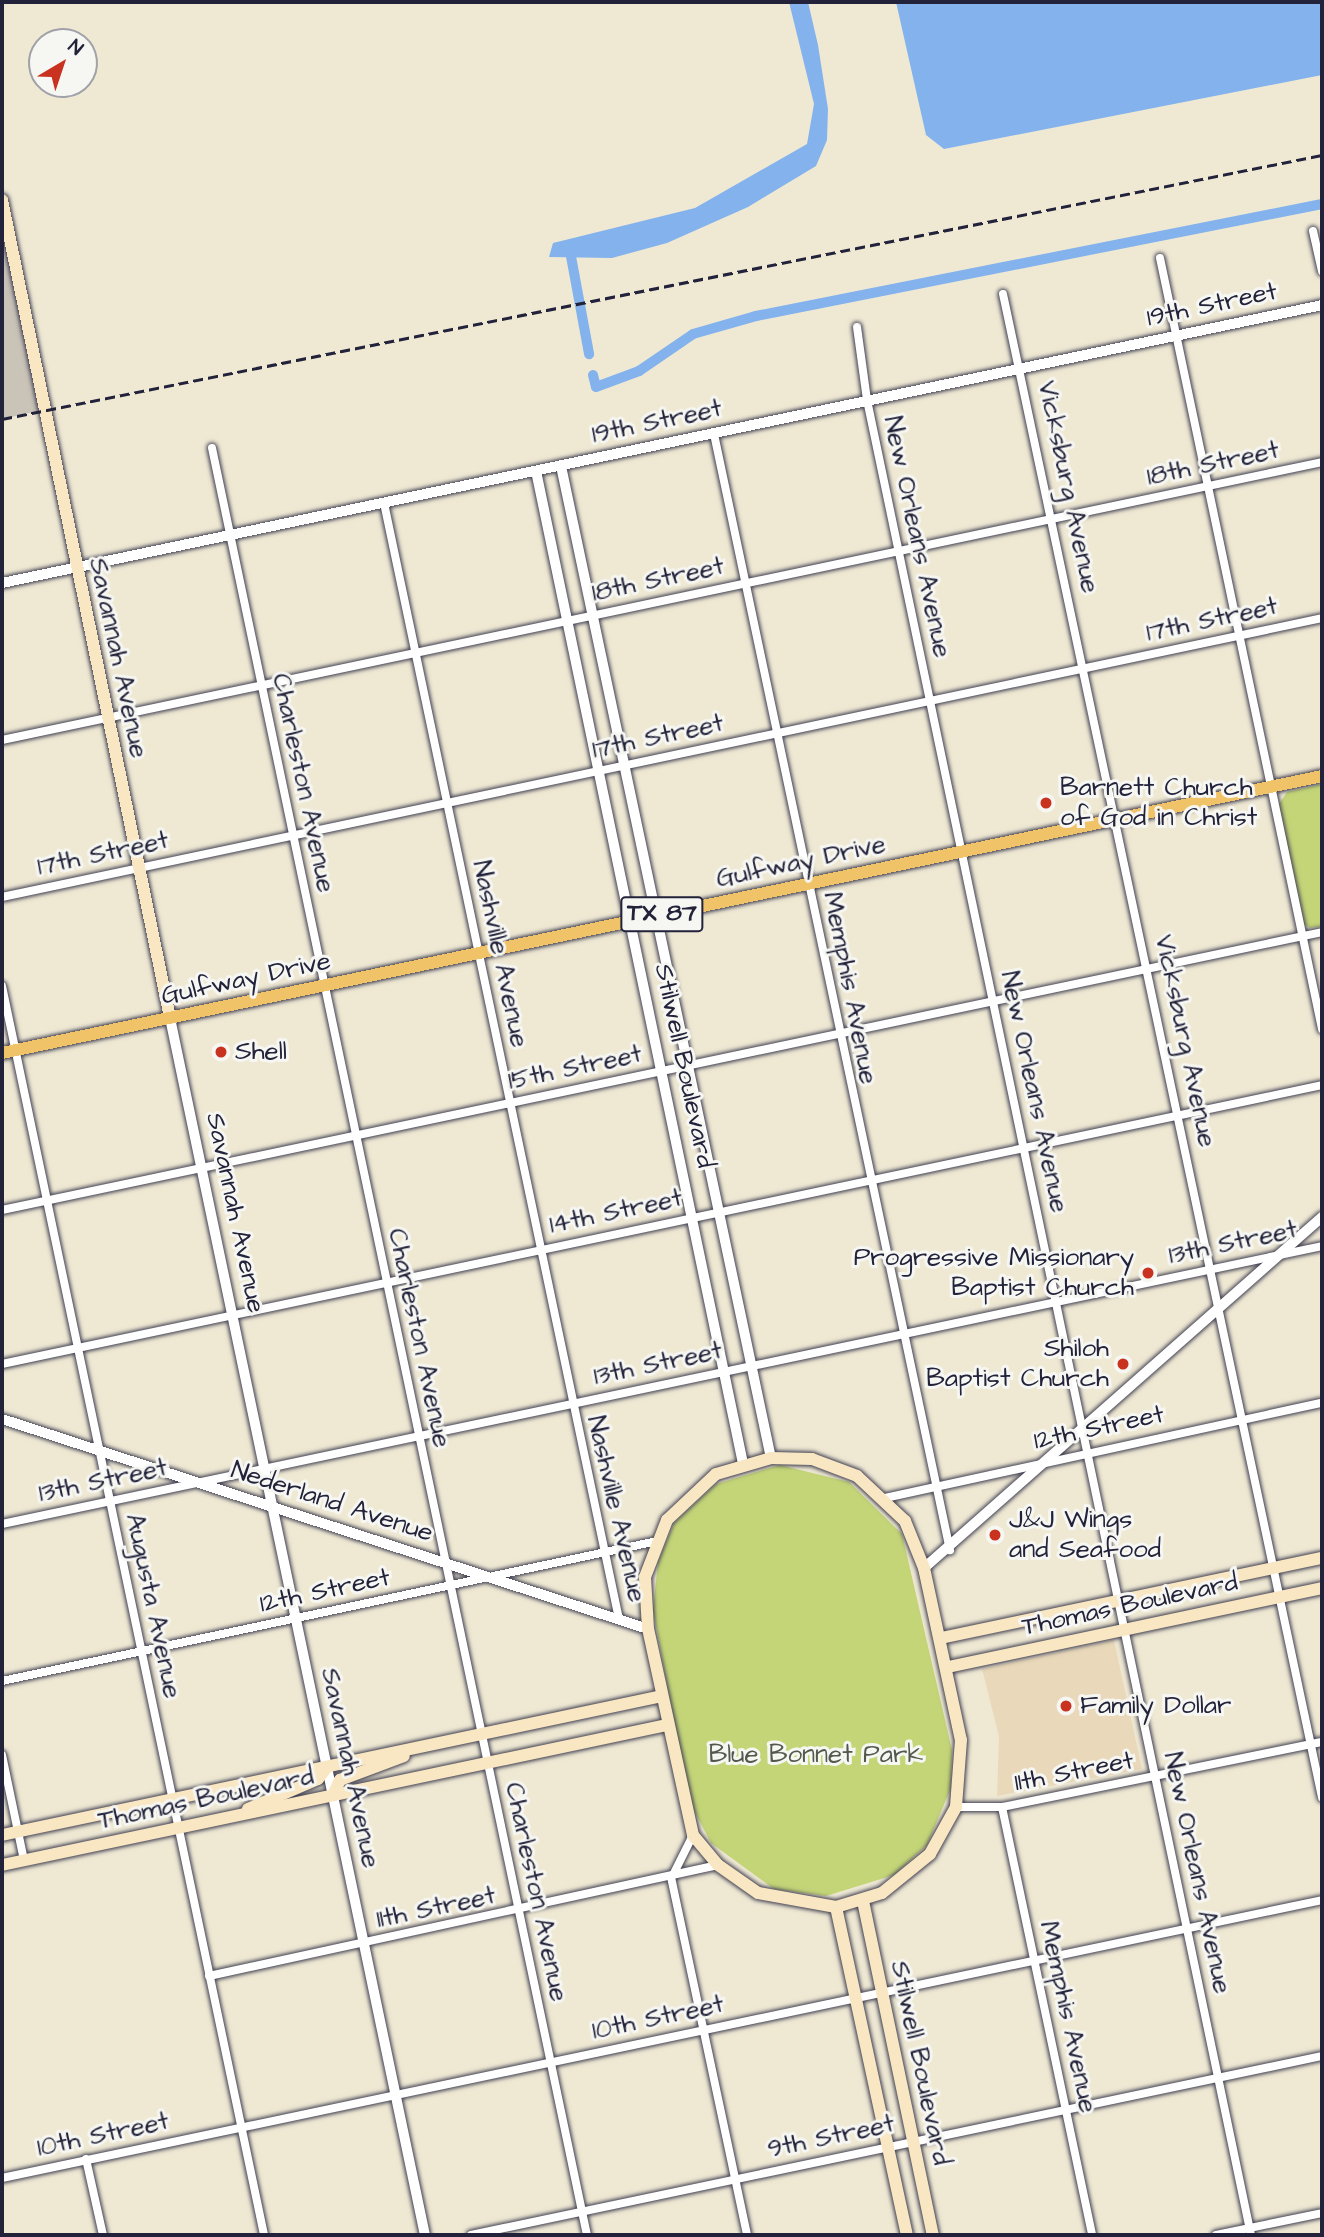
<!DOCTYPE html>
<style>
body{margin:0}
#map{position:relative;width:1324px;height:2237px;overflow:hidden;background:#efe9d4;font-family:"Architects Daughter",sans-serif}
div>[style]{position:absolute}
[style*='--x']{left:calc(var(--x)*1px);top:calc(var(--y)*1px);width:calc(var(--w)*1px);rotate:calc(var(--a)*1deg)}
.built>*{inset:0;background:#e9d9ba}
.industrial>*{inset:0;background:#c9c3b8}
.green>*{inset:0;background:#c4d578}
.water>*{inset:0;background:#83b2ed}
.canal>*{height:10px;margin:-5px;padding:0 5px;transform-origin:5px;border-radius:5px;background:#83b2ed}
.roads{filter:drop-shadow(0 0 2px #414052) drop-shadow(0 0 2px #414052)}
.minor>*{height:8px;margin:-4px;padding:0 4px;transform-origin:4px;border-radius:4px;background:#fff}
.tertiary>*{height:10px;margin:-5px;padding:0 5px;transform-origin:5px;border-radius:5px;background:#fff}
.secondary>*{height:12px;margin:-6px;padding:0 6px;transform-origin:6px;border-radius:6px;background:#f9e7c3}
.primary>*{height:12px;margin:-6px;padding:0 6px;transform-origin:6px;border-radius:6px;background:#f1c369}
.rail>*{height:2.5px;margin-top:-1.25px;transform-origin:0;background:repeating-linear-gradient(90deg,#22223b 0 10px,transparent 0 15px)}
.dots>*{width:19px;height:19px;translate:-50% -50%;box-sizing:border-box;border:4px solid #f6f6f2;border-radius:50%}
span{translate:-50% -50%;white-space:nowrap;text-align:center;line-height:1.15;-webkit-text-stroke:6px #f6f6f2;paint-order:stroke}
.shield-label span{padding:2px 5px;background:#f6f6f2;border:2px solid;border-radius:5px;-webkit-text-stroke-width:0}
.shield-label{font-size:24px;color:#22223b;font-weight:700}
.street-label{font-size:26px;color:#22223b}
.poi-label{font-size:26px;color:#22223b}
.left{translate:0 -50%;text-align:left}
.right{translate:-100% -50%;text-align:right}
.park-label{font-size:26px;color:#53584d}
.frame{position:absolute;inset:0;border:4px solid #22223b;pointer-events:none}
.north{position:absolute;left:28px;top:28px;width:70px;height:70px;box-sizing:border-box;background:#f6f6f2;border:2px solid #a1a1a9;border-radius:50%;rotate:39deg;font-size:19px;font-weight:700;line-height:28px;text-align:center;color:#22223b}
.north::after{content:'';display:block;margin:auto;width:24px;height:32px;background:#c8321e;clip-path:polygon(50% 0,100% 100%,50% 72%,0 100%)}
</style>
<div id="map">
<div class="built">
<i style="clip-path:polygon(1114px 1640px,1142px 1769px,997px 1796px,999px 1737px,982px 1669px)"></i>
</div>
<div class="industrial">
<i style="clip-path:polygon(2px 201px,43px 410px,2px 419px)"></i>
</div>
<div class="green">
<i style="clip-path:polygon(1322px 784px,1322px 926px,1310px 928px,1303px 924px,1279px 804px,1287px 792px)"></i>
<i style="clip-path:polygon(780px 1465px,849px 1482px,902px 1534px,952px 1750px,951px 1788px,927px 1845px,894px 1875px,826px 1896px,774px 1889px,711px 1843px,689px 1801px,653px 1610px,658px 1562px,674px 1523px,716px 1484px)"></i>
</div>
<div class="water">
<i style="clip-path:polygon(789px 2px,808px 2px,818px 45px,828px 109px,827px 140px,816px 166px,748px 207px,667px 243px,612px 258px,549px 257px,553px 243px,695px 208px,807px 144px,814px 104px)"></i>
<i style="clip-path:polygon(896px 2px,1322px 2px,1322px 75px,944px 149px,926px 135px)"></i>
</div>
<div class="canal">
<i style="--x:570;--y:251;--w:105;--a:79.5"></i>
<i style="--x:593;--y:375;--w:12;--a:76"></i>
<i style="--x:596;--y:387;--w:46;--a:-20.4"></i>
<i style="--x:639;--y:371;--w:65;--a:-34.4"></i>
<i style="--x:693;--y:334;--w:66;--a:-15.9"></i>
<i style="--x:756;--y:316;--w:577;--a:-11.19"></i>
</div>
<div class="roads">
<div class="minor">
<i style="--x:1313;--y:231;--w:41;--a:77.3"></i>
<i style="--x:1160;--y:258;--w:788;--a:78.13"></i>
<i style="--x:1003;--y:294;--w:1537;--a:78.02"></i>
<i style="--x:857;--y:327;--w:74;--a:82.2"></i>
<i style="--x:867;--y:400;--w:1875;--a:78.18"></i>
<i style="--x:714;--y:434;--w:1141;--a:78.06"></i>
<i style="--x:212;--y:448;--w:1826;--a:78.15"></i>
<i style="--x:384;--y:503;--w:1140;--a:78.11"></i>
<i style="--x:2;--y:740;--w:1349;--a:-11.89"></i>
<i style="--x:2;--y:897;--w:1349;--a:-11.93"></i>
<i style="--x:2;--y:986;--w:1276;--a:78.15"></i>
<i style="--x:2;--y:1210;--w:1349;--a:-11.89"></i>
<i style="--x:2;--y:1364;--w:1349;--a:-11.93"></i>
<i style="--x:885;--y:1498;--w:447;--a:-12.3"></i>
<i style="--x:2;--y:1524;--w:1349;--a:-11.89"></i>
<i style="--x:2;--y:1681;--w:670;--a:-12.06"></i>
<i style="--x:2;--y:1755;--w:107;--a:78.2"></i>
<i style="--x:956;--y:1807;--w:46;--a:0"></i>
<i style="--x:1002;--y:1807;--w:327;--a:-11.5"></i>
<i style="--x:1002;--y:1807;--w:437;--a:78.1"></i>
<i style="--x:673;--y:1875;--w:45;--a:-63.4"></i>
<i style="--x:671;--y:1877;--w:366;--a:78"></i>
<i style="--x:209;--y:1976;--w:521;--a:-12.3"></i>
<i style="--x:86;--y:2159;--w:78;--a:77.4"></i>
<i style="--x:2;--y:2178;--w:1349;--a:-11.89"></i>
<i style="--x:471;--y:2235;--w:870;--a:-11.88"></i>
<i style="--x:1216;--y:2235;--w:108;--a:-11.7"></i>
</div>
<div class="tertiary">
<i style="--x:561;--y:466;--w:1014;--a:78.05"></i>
<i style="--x:536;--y:471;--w:1014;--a:78.22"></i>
<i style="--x:2;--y:583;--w:1349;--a:-11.89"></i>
<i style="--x:170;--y:1018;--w:1243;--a:78.17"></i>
<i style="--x:2;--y:1419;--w:679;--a:18.01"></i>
<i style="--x:924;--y:1568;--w:531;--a:-41.41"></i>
</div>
<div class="secondary">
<i style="--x:2;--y:200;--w:835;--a:78.39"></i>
<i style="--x:771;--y:1458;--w:41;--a:1.4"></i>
<i style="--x:812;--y:1459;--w:48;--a:20.7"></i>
<i style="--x:857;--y:1476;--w:66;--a:43.2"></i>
<i style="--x:905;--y:1521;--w:51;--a:68"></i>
<i style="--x:924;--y:1568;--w:176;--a:77.9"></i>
<i style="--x:961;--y:1740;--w:67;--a:94.3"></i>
<i style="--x:956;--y:1807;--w:54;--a:119"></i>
<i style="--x:930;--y:1854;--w:62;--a:140.9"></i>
<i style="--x:882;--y:1893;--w:48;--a:163.1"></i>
<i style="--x:836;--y:1907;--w:79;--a:-169.8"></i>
<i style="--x:758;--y:1893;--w:49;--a:-145"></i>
<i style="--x:718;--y:1865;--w:39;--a:-130"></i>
<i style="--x:693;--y:1835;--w:211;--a:-102.3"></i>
<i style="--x:648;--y:1629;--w:52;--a:-93.3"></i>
<i style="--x:645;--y:1577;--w:61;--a:-68.9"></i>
<i style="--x:667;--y:1520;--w:67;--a:-43.2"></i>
<i style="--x:716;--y:1474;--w:57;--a:-16.2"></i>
<i style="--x:941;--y:1638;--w:389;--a:-11.9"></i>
<i style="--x:948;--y:1667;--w:382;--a:-11.9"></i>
<i style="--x:333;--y:1795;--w:17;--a:-65"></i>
<i style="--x:340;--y:1780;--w:68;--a:-20.6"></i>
<i style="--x:248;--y:1809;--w:76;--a:-23.2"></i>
<i style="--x:318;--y:1779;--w:15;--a:-53"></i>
<i style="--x:2;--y:1835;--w:674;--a:-11.89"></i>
<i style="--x:2;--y:1865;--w:680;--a:-11.89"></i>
<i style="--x:863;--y:1901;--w:341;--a:78.2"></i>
<i style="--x:836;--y:1907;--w:336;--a:77.8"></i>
</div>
<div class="primary">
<i style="--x:2;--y:1053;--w:1349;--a:-11.85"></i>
</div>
</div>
<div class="rail">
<i style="--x:2;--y:419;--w:1346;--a:-11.31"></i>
</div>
<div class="dots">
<i style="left:1046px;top:803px;background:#c8321e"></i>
<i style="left:221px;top:1052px;background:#c8321e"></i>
<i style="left:1148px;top:1273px;background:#c8321e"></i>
<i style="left:1123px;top:1364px;background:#c8321e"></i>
<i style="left:995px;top:1535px;background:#c8321e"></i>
<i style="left:1066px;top:1706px;background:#c8321e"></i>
</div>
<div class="shield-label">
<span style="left:662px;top:914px">TX 87</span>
</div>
<div class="street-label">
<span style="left:1212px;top:305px;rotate:-12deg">19th Street</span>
<span style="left:657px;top:422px;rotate:-12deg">19th Street</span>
<span style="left:1213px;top:464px;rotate:-12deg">18th Street</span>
<span style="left:1068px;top:487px;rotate:78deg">Vicksburg Avenue</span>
<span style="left:917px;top:537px;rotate:78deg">New Orleans Avenue</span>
<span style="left:658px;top:580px;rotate:-12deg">18th Street</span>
<span style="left:1212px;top:620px;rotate:-12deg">17th Street</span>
<span style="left:118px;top:658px;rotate:78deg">Savannah Avenue</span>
<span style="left:658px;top:737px;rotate:-12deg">17th Street</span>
<span style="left:303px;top:783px;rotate:78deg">Charleston Avenue</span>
<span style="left:103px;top:854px;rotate:-12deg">17th Street</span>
<span style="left:801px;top:862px;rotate:-12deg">Gulfway Drive</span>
<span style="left:500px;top:954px;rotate:78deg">Nashville Avenue</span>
<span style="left:246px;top:979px;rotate:-12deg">Gulfway Drive</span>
<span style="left:850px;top:988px;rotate:79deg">Memphis Avenue</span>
<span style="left:1185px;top:1041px;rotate:78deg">Vicksburg Avenue</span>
<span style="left:684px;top:1066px;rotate:78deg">Stilwell Boulevard</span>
<span style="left:575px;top:1068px;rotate:-12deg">15th Street</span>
<span style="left:1034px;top:1092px;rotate:78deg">New Orleans Avenue</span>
<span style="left:616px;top:1212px;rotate:-12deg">14th Street</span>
<span style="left:235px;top:1213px;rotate:78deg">Savannah Avenue</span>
<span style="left:1233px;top:1243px;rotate:-12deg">13th Street</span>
<span style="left:419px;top:1338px;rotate:78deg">Charleston Avenue</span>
<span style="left:658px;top:1364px;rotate:-12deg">13th Street</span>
<span style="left:1099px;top:1428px;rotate:-12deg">12th Street</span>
<span style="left:103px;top:1481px;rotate:-12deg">13th Street</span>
<span style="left:332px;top:1502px;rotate:18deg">Nederland Avenue</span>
<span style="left:616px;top:1509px;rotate:77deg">Nashville Avenue</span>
<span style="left:325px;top:1591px;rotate:-12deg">12th Street</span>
<span style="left:1130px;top:1605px;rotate:-12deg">Thomas Boulevard</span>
<span style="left:153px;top:1606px;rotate:78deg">Augusta Avenue</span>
<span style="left:350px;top:1768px;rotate:78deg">Savannah Avenue</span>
<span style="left:1074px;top:1772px;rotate:-11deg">11th Street</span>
<span style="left:206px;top:1799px;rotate:-12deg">Thomas Boulevard</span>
<span style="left:1197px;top:1873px;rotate:78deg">New Orleans Avenue</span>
<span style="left:536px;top:1892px;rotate:78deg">Charleston Avenue</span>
<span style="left:436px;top:1908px;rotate:-12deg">11th Street</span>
<span style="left:1068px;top:2017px;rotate:78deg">Memphis Avenue</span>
<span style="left:658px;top:2018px;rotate:-12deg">10th Street</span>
<span style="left:920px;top:2063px;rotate:78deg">Stilwell Boulevard</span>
<span style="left:103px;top:2135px;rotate:-12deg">10th Street</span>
<span style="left:831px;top:2137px;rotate:-12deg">9th Street</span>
</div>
<div class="poi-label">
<span class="left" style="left:1060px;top:803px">Barnett Church<br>of God in Christ</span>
<span class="left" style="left:235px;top:1052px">Shell</span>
<span class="right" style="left:1134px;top:1273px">Progressive Missionary<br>Baptist Church</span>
<span class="right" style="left:1109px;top:1364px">Shiloh<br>Baptist Church</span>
<span class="left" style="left:1009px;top:1535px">J&amp;J Wings<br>and Seafood</span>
<span class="left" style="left:1080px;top:1706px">Family Dollar</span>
</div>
<div class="park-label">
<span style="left:816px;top:1755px">Blue Bonnet Park</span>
</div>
<div class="frame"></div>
<div class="north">N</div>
</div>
